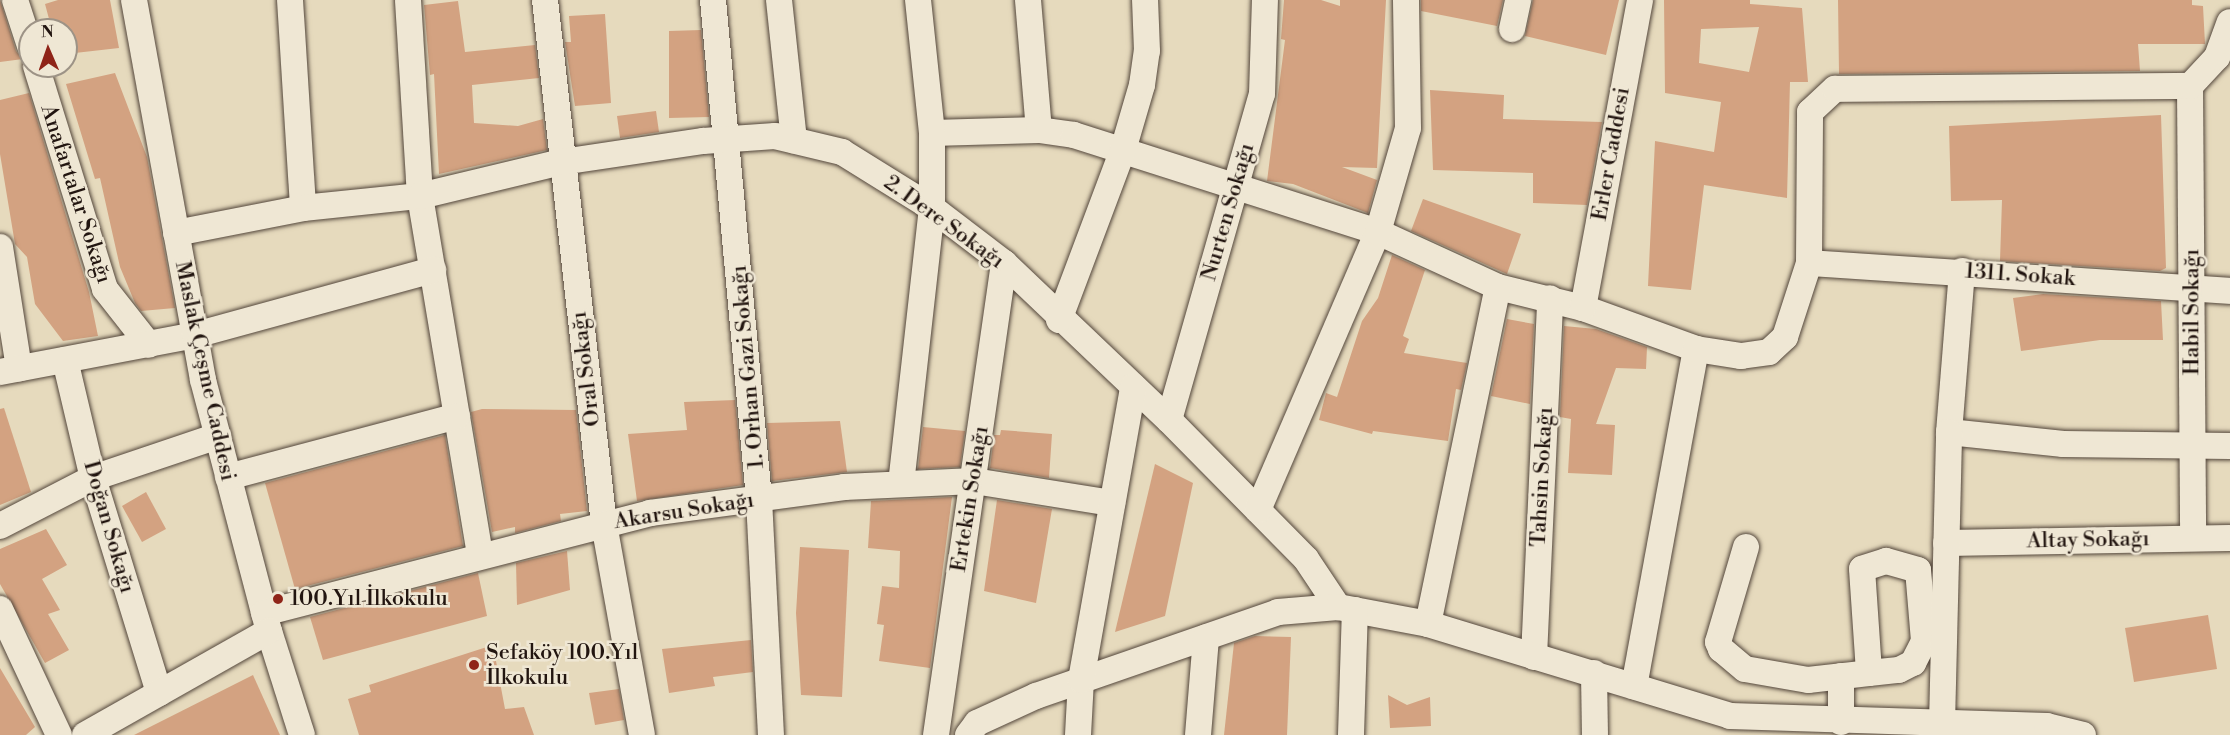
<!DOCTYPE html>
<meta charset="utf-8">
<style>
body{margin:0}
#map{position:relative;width:2230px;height:735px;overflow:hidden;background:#e6dabd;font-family:"Libre Bodoni",serif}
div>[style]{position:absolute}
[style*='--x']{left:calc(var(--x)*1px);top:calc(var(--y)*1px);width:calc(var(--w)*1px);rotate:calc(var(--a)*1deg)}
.building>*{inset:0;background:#d3a281}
.roads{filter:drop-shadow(0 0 2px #53463b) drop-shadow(0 0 2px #53463b)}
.minor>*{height:26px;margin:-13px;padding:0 13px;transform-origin:13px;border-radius:13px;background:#efe7d4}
.dots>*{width:16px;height:16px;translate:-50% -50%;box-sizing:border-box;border:3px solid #efe7d4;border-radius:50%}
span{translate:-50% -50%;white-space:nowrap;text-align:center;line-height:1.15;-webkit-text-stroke:5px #efe7d4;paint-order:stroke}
.street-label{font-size:22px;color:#221510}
.poi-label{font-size:22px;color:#221510}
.left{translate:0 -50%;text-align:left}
.north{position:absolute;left:18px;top:18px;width:60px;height:60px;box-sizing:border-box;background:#efe7d4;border:2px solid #9d9386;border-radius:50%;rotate:358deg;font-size:16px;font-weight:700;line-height:24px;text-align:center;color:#221510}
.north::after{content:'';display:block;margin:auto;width:21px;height:27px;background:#8f2418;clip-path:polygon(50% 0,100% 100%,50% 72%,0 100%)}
</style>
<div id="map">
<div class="building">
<i style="clip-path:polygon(0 0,16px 51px,23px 59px,0 62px)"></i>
<i style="clip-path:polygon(58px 0,110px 0,119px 48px,66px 54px,66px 30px,52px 30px,45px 4px)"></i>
<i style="clip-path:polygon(1284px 0,1321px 0,1340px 6px,1340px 0,1386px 0,1377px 168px,1342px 167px,1377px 180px,1368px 213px,1293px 184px,1267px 181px,1285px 40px,1281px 39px)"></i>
<i style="clip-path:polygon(1421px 0,1503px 0,1497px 26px,1421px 11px)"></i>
<i style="clip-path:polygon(1533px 0,1619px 0,1606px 55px,1525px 36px)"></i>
<i style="clip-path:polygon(evenodd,1664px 0,1750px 0,1750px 4px,1802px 8px,1808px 82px,1790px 82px,1787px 198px,1704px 185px,1691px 290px,1648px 286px,1655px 141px,1714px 152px,1721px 102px,1665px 93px,1664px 0,1759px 27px,1749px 72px,1699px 63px,1701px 29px,1759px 27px)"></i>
<i style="clip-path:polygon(1838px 0,2192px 0,2192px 5px,2203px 6px,2205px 44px,2138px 44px,2140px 71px,1839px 74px)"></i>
<i style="clip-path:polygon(458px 1px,465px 52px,535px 45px,539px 78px,472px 85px,474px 123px,518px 126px,543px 119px,547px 150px,439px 174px,434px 74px,430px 75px,424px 5px)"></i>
<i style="clip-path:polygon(605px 14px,611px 103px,575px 106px,565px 42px,571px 42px,569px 16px)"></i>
<i style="clip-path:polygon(701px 30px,709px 117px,669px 118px,669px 31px)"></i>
<i style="clip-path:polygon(115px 73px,147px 157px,175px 308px,141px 311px,135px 303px,120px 267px,100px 178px,95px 179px,66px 84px)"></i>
<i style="clip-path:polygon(1430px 90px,1504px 95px,1503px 119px,1602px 122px,1587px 205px,1533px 203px,1533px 173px,1433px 170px)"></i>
<i style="clip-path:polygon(29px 93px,89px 292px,98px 336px,63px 341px,35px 304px,27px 257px,15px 244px,0 154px,0 100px)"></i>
<i style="clip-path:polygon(656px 111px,659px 132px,620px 138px,617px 116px)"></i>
<i style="clip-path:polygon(2161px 115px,2166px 268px,2160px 271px,2000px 261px,2002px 200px,1951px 201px,1949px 126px)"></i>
<i style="clip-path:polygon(1423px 199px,1521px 234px,1507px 274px,1411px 231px)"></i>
<i style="clip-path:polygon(1392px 255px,1425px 270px,1403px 336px,1409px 339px,1404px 353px,1467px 363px,1461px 390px,1456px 389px,1448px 441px,1373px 431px,1372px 434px,1319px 420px,1326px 393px,1337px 397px,1362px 321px,1378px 298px)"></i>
<i style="clip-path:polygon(2043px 294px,2161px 301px,2163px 340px,2100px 340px,2021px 351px,2013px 298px)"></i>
<i style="clip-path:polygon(1507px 319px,1534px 324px,1530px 404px,1491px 396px)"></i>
<i style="clip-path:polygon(1564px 326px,1596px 329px,1647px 347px,1646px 369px,1616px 368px,1596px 424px,1615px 425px,1612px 475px,1568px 473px,1571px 419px,1560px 417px)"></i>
<i style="clip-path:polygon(735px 400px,743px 485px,637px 501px,628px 434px,687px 430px,684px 402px)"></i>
<i style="clip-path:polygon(4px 408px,31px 492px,0 505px,0 409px)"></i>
<i style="clip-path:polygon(482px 409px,576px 410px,587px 511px,560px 514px,561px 521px,515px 533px,515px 527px,492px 532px,471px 412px)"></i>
<i style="clip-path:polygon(840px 421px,847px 472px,772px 481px,767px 423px)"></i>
<i style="clip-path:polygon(923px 427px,965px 431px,960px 467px,918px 469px)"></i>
<i style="clip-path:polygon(1001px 430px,1052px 434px,1049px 478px,990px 468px,994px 435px,1000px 435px)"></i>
<i style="clip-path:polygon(445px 435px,463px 546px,295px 589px,265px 483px)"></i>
<i style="clip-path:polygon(1155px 464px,1193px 483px,1165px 616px,1115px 632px)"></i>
<i style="clip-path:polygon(146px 492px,166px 529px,142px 542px,122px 506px)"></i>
<i style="clip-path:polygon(952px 497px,930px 668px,879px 661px,884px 625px,877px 624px,882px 586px,899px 588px,900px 551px,868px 548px,871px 501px)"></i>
<i style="clip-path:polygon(997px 500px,1052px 509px,1036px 603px,984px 591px)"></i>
<i style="clip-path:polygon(46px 529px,67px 565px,42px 579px,60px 610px,48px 614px,69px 650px,45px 663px,0 584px,0 549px)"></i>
<i style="clip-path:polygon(800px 547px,849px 550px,842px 697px,801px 695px,796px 613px)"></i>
<i style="clip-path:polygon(567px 551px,570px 590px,517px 605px,516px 563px)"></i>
<i style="clip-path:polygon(478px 573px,487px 616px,323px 660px,310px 617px)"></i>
<i style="clip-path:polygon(2208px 615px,2217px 669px,2134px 682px,2125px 628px)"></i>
<i style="clip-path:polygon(1255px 636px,1291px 637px,1287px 735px,1224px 735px,1234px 643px)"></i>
<i style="clip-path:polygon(751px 640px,753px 672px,713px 677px,715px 686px,669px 693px,662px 649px)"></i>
<i style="clip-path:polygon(493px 645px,505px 709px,524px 707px,534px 735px,359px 735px,348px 699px,371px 692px,369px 685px)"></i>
<i style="clip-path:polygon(0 668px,35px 727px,26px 735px,0 735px)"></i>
<i style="clip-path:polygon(253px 675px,280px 735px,134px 735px)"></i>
<i style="clip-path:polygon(619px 689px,624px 720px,595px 725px,589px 693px)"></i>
<i style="clip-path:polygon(1388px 695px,1407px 705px,1430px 697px,1431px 726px,1390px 728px)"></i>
</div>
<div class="roads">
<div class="minor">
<i style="--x:15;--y:0;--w:48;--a:71.9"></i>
<i style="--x:134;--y:0;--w:386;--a:79.7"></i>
<i style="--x:203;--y:380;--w:260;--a:75.3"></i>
<i style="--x:269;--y:631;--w:109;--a:72.4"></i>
<i style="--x:290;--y:0;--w:208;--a:86.4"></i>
<i style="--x:408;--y:0;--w:196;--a:86.5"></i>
<i style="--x:420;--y:196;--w:363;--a:80.5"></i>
<i style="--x:545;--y:0;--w:527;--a:83.58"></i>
<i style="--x:604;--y:524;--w:214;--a:79.8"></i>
<i style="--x:713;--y:0;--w:501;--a:84.73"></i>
<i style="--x:759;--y:499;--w:236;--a:87.1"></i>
<i style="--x:779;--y:0;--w:141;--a:83.9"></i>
<i style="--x:1028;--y:0;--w:130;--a:85.2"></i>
<i style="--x:1512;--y:29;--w:30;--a:-78"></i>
<i style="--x:36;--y:66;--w:233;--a:72.8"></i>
<i style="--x:105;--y:289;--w:71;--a:51.8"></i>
<i style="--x:2190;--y:86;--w:452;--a:89.6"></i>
<i style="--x:932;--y:133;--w:107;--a:-1.6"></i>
<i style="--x:1039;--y:130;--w:35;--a:8"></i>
<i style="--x:1074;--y:135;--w:319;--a:17.7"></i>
<i style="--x:1378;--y:232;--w:132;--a:24.6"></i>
<i style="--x:1498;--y:287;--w:88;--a:13.9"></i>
<i style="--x:1583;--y:308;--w:120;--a:19.9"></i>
<i style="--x:1696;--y:349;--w:343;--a:100.4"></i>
<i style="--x:176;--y:233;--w:129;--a:-11.1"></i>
<i style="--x:303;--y:208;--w:118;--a:-5.9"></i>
<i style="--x:420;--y:196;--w:146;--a:-13.5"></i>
<i style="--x:562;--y:162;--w:143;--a:-8.5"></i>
<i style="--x:703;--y:141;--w:72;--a:-4"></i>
<i style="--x:775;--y:136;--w:69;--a:13.4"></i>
<i style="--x:842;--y:152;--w:106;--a:31.9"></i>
<i style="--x:932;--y:208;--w:91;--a:37.4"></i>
<i style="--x:1004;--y:263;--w:228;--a:43.6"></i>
<i style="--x:1169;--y:420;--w:195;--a:45.4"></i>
<i style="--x:1306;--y:559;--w:58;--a:56.3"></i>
<i style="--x:0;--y:247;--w:123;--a:81.1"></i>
<i style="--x:1809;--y:263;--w:422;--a:3.8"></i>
<i style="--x:1962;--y:271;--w:162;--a:94.6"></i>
<i style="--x:1949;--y:432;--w:115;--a:6"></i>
<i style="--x:2063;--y:444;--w:167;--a:0.7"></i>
<i style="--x:1583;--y:308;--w:313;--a:-79.5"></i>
<i style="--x:1059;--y:320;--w:182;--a:-69.4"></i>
<i style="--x:1123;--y:150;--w:68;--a:-73.7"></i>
<i style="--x:1142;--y:85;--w:34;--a:-82"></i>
<i style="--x:1147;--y:51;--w:51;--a:-92.2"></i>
<i style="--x:1696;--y:349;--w:46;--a:8.8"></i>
<i style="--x:1741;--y:356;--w:28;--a:-8"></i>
<i style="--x:1769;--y:352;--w:22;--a:-43"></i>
<i style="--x:1785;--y:337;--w:78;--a:-72"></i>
<i style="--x:1809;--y:263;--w:151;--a:-89.6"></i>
<i style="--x:1810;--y:112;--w:34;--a:-43"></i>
<i style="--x:1835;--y:89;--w:355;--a:-0.5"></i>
<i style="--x:2190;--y:86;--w:40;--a:-47"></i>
<i style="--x:2217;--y:57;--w:37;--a:-70"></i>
<i style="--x:65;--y:360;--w:121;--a:76.7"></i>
<i style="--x:93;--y:478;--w:225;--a:72.9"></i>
<i style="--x:0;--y:372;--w:198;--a:-10.7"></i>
<i style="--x:195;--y:335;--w:247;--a:-15.3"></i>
<i style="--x:1169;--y:420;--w:339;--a:-74.1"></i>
<i style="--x:1262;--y:94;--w:94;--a:-88.2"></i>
<i style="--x:228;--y:477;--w:237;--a:-14.9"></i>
<i style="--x:901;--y:484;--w:278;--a:-83.6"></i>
<i style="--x:932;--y:208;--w:75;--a:-90"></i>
<i style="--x:932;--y:133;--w:134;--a:-96"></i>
<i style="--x:1258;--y:510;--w:303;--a:-66.7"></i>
<i style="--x:1378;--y:232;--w:108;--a:-73.9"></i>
<i style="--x:1408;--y:128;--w:128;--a:-90.9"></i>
<i style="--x:0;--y:526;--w:105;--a:-27.3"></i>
<i style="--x:93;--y:478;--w:132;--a:-18.6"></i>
<i style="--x:1946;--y:543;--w:284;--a:-1"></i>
<i style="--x:1746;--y:547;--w:99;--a:106.4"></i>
<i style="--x:1718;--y:642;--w:8;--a:67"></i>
<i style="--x:1721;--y:649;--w:31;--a:40"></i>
<i style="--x:1745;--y:669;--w:64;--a:9.9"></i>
<i style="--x:1808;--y:680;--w:61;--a:-6.5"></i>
<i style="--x:1869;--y:673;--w:30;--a:-6"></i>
<i style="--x:1899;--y:670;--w:16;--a:-27"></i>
<i style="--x:1913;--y:663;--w:25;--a:-63"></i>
<i style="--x:1924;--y:641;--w:71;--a:-94.8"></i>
<i style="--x:1918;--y:570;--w:33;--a:-164"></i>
<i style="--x:1886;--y:561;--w:25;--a:162"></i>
<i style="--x:1862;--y:569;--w:104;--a:86.1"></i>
<i style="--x:0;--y:609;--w:139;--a:64.9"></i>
<i style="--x:264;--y:613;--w:399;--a:-14.5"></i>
<i style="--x:650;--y:513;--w:196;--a:-7.6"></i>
<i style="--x:844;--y:487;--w:130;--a:-2.6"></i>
<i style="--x:974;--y:481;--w:140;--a:9.1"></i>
<i style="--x:1428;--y:624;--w:344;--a:-78.3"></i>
<i style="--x:1534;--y:657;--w:359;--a:-87.4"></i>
<i style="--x:1594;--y:673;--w:62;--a:89.1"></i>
<i style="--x:1841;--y:676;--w:46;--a:90"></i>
<i style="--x:1942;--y:724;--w:292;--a:-88.6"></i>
<i style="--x:85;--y:735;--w:211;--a:-29.5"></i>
<i style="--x:936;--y:735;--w:477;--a:-81.8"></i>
<i style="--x:968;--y:735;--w:15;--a:-53"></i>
<i style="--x:977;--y:723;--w:65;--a:-24.6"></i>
<i style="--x:1036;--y:696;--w:256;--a:-19.1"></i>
<i style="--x:1278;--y:612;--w:60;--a:-4.8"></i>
<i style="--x:1338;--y:607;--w:92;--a:10.7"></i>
<i style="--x:1428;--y:624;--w:316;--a:16.9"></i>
<i style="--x:1730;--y:716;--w:317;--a:1.8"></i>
<i style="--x:2047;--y:726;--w:37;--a:14"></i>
<i style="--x:1078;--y:735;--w:55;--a:-86.9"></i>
<i style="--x:1081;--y:680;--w:298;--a:-79.9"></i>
<i style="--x:1198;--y:735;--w:98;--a:-85.3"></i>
<i style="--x:1351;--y:735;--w:125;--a:-88.2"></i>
</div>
</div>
<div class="dots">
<i style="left:278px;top:599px;background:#8f2418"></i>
<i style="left:474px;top:665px;background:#8f2418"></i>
</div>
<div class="street-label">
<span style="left:1611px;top:154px;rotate:-80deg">Erler Caddesi</span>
<span style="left:76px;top:194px;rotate:72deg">Anafartalar Sokağı</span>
<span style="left:1228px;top:212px;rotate:-74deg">Nurten Sokağı</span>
<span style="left:944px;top:222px;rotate:36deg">2. Dere Sokağı</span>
<span style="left:2020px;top:275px;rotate:4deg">1311. Sokak</span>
<span style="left:2192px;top:312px;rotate:-90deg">Habil Sokağı</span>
<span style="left:748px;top:367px;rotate:-95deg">1. Orhan Gazi Sokağı</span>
<span style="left:586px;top:369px;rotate:-97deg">Oral Sokağı</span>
<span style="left:205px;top:371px;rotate:78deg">Maslak Çeşme Caddesi</span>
<span style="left:1542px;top:477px;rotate:-87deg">Tahsin Sokağı</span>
<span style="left:970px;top:499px;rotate:-81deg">Ertekin Sokağı</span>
<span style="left:684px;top:511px;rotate:-9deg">Akarsu Sokağı</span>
<span style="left:109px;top:527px;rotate:74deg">Doğan Sokağı</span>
<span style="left:2088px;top:540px;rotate:-1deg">Altay Sokağı</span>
</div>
<div class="poi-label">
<span class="left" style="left:290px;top:599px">100.Yıl İlkokulu</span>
<span class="left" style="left:486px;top:665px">Sefaköy 100.Yıl<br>İlkokulu</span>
</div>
<div class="north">N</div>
</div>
